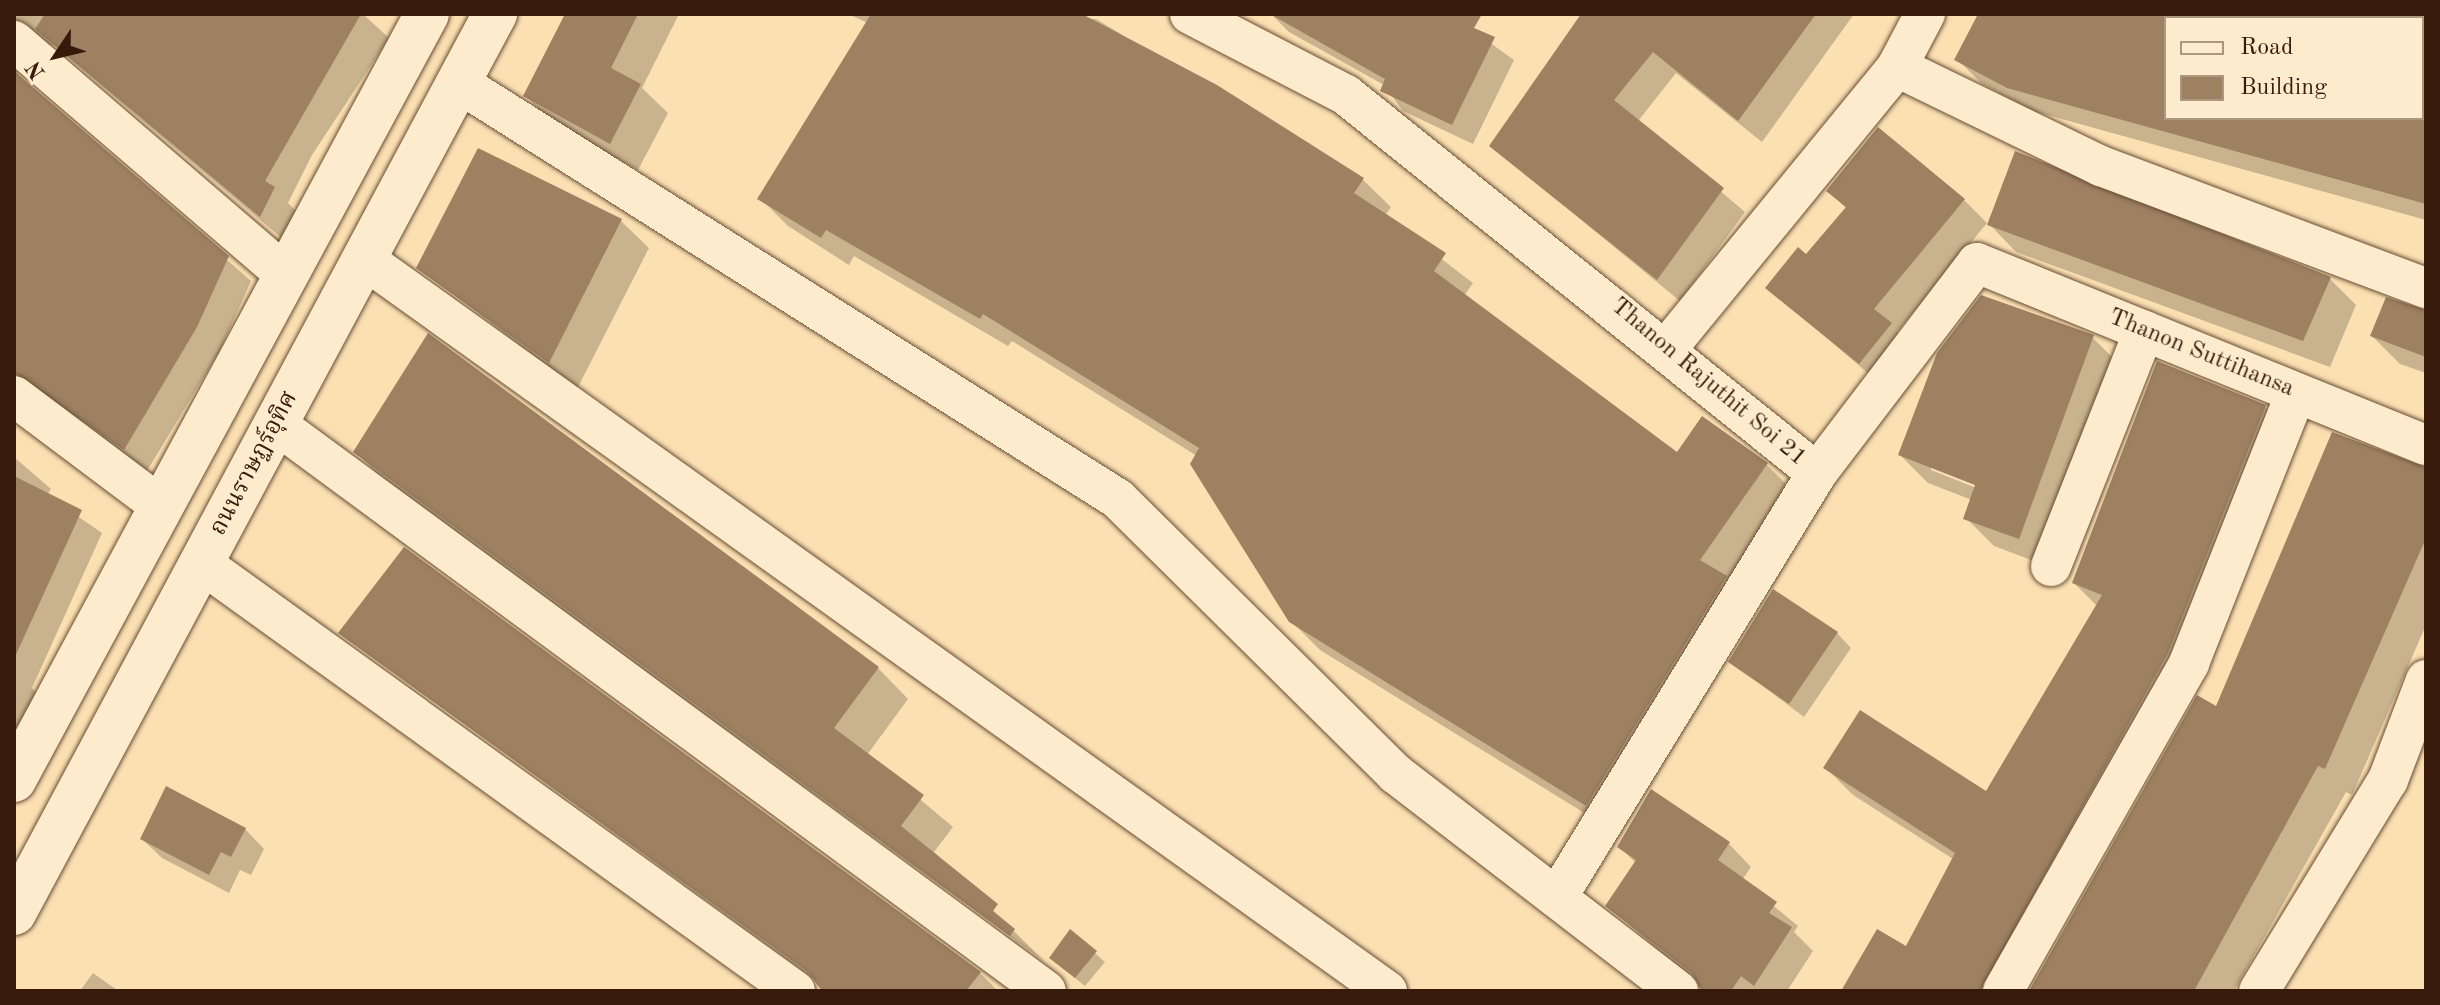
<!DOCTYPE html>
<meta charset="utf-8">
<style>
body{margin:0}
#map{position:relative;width:2440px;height:1005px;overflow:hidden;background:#fbe0b2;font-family:"Old Standard TT","Noto Serif Thai",serif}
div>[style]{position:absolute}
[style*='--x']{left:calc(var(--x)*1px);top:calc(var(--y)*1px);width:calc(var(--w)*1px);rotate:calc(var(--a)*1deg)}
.shadow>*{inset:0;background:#0003}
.building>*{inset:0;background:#9d8161}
.roads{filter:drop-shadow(0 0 2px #694c34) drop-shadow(0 0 2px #694c34)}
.street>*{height:40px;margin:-20px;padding:0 20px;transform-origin:20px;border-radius:20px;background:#fcebcd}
.secondary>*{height:44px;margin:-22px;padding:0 22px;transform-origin:22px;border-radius:22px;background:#fcebcd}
span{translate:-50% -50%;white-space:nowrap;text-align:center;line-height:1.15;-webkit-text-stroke:7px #fcebcd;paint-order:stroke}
.street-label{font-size:24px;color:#381a0a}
.frame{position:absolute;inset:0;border:16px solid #381a0a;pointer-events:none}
.legend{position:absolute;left:2164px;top:16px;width:260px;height:104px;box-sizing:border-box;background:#fcebcd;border:2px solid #ae977f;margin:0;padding:10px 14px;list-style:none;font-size:24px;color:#381a0a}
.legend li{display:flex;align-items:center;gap:16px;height:40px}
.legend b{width:40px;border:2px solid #ae977f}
.north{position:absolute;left:16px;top:16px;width:80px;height:80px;-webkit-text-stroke:6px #fcebcd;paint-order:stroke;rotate:235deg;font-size:22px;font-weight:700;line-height:32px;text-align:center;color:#381a0a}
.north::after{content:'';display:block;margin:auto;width:28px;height:36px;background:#381a0a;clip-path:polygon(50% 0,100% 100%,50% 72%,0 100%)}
</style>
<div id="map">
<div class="shadow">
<i style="clip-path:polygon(14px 14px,363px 14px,389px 38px,312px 155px,288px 203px,297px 212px,283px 239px,54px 46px,31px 41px,14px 59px)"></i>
<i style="clip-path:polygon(565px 14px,679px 14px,642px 88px,668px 113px,638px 170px,554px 124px,526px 96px)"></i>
<i style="clip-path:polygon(848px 14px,1096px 19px,1362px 179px,1391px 207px,1385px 216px,1473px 283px,1464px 296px,1678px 455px,1767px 465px,1795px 493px,1615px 832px,1320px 650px,1291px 621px,1197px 456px,1012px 341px,1008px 346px,854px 256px,849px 265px,788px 226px,760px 198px,868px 23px)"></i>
<i style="clip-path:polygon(1271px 14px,1450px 14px,1514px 60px,1473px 144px,1403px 111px,1384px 85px,1289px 32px)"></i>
<i style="clip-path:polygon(1589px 14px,1854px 14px,1762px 142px,1676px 73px,1638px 121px,1745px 212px,1680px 301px,1491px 146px)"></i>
<i style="clip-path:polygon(evenodd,1981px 14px,2426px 14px,2426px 220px,2033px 111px,1981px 83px,1957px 59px,1981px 14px,2166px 18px,2422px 18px,2422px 118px,2166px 118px,2166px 18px)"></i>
<i style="clip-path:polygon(14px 61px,20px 79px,251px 281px,220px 350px,147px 471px,42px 396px,14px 361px)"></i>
<i style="clip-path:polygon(1828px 191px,1964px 200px,1987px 223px,1897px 332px,1913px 348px,1883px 386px,1768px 288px,1807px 257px,1847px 209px)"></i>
<i style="clip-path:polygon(621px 221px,649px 248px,577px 389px,419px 268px)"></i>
<i style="clip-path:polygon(1990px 225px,2330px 279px,2356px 305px,2330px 367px,2016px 252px)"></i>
<i style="clip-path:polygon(2426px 311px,2426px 373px,2400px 364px,2372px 336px)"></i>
<i style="clip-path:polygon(evenodd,2092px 337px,2120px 365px,2047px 566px,1994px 546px,1966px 518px,1972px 500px,1928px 483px,1900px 455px,2092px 337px,1931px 466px,1985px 487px,1984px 491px,1931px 470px,1931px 466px)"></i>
<i style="clip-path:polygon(2158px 363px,2265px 407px,2293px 434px,2019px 991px,1843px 991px,1906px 949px,1953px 859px,1853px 795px,1826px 768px,1987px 794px,2097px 606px,2074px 583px)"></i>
<i style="clip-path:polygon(356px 452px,878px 668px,908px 699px,867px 755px,953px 827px,934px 852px,1044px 961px,386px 483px)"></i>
<i style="clip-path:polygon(14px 457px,51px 489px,47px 495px,102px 533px,32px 688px,39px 695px,14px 736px)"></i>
<i style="clip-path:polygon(2426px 469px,2426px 625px,2352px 795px,2346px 792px,2234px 991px,2032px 991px,2217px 709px)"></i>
<i style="clip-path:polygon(340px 633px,980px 973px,998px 991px,830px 991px)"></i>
<i style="clip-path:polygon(1837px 633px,1851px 648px,1804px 717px,1731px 662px)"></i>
<i style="clip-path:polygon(1652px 792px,1729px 844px,1751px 867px,1742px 880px,1798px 926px,1794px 932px,1813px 951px,1787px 991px,1704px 991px,1607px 905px,1636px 863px,1619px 847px)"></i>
<i style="clip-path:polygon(245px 829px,264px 849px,251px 875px,240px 870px,229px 893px,162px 858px,142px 839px)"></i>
<i style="clip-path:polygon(1071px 932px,1105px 962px,1085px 986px,1061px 967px)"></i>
<i style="clip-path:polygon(93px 973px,117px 990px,119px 991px,80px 991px)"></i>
</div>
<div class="building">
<i style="clip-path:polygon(45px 14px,361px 14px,265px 181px,275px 187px,260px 217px,35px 29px)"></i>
<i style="clip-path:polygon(565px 14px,638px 14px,611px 68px,641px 84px,610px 144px,523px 96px)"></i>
<i style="clip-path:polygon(871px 14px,1082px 14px,1217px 85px,1364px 178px,1354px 193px,1446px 253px,1434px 271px,1677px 452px,1702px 416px,1768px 463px,1700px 560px,1727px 576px,1586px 806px,1289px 622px,1190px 464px,1199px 448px,983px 314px,980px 319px,826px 230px,821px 238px,757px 199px)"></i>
<i style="clip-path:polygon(1270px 14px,1482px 14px,1474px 28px,1495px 37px,1452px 125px,1380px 91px,1385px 79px)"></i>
<i style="clip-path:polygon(1581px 14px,1816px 14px,1738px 121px,1653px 52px,1614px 100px,1724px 188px,1657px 280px,1489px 146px)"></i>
<i style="clip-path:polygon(1978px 14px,2166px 14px,2166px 118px,2426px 118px,2426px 204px,2007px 88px,1954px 60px)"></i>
<i style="clip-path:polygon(14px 71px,229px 256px,197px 327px,124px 450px,14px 373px)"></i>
<i style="clip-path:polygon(1878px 127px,1965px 199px,1874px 309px,1892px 323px,1859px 364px,1765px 288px,1798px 247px,1806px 254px,1846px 207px,1826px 191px)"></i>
<i style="clip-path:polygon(478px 148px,622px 219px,549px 363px,416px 268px)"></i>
<i style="clip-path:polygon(2015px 151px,2331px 277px,2303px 341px,1987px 225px)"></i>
<i style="clip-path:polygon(1981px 295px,2094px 335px,2019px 539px,1963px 519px,1975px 485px,1898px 455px,1937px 353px)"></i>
<i style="clip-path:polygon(2386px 297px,2426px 310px,2426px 357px,2370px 336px)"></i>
<i style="clip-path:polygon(428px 333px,879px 667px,834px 728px,924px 795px,901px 826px,998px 904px,993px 911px,1015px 929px,1010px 936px,353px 452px)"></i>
<i style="clip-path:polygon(2157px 361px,2266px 405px,2168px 653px,1980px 991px,1841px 991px,1877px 929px,1906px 946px,1955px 853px,1823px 768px,1860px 710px,1986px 791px,2102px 595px,2072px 583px)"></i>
<i style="clip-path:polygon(2332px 432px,2426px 467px,2426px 538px,2325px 769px,2318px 766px,2194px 991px,2029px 991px,2197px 695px,2216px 706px)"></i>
<i style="clip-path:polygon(14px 476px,82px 510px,14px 659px)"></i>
<i style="clip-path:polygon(404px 547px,981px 972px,966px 991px,822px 991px,808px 972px,338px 633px)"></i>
<i style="clip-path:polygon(1773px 589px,1838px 632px,1789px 704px,1728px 662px)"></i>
<i style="clip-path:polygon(166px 786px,246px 828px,231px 857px,221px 852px,209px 875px,140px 839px)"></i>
<i style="clip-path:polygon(1651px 789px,1730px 842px,1718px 860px,1777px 902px,1769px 913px,1792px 927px,1754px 986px,1741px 976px,1731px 991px,1702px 991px,1692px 973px,1605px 906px,1636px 860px,1617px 847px)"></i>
<i style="clip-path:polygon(1070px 929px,1097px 951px,1075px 978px,1049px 958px)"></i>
</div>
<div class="roads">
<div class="street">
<i style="--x:1190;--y:14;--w:176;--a:27.4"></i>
<i style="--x:1346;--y:95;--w:604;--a:38.75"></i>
<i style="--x:1817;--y:473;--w:498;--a:121.5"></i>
<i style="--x:14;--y:41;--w:355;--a:40.7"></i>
<i style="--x:1897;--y:67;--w:227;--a:25.9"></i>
<i style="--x:2101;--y:166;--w:347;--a:20.6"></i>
<i style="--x:459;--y:83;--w:779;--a:32.26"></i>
<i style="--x:1118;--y:499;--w:391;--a:44.7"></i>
<i style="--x:1396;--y:774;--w:356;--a:37.6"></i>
<i style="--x:364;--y:259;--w:1258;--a:35.59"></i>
<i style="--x:1668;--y:347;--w:362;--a:-50.7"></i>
<i style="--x:1897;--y:67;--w:60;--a:-62.2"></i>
<i style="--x:14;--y:396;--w:185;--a:36.9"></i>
<i style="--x:276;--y:424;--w:956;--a:36.37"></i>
<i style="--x:1817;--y:473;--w:264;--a:-52.7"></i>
<i style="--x:1977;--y:263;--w:484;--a:22.1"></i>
<i style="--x:201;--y:563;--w:732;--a:35.77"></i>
<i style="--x:2051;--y:566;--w:253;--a:-68.4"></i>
<i style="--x:2003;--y:991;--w:377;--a:-60.4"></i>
<i style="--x:2189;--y:663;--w:290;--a:-68.4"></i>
<i style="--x:2259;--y:991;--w:247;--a:-58.6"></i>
<i style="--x:2388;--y:780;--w:107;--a:-69.2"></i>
</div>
<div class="secondary">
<i style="--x:14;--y:780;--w:870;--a:-61.67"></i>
<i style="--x:14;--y:913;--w:1020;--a:-61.85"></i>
</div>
</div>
<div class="street-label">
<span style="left:2201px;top:354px;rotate:22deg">Thanon Suttihansa</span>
<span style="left:1708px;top:383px;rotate:40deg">Thanon Rajuthit Soi 21</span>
<span style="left:255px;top:464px;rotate:-62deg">ถนนราษฏร์อุทิศ</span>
</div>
<div class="frame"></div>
<ul class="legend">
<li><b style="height:10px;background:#fcebcd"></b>Road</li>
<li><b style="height:22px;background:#9d8161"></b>Building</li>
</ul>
<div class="north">N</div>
</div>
